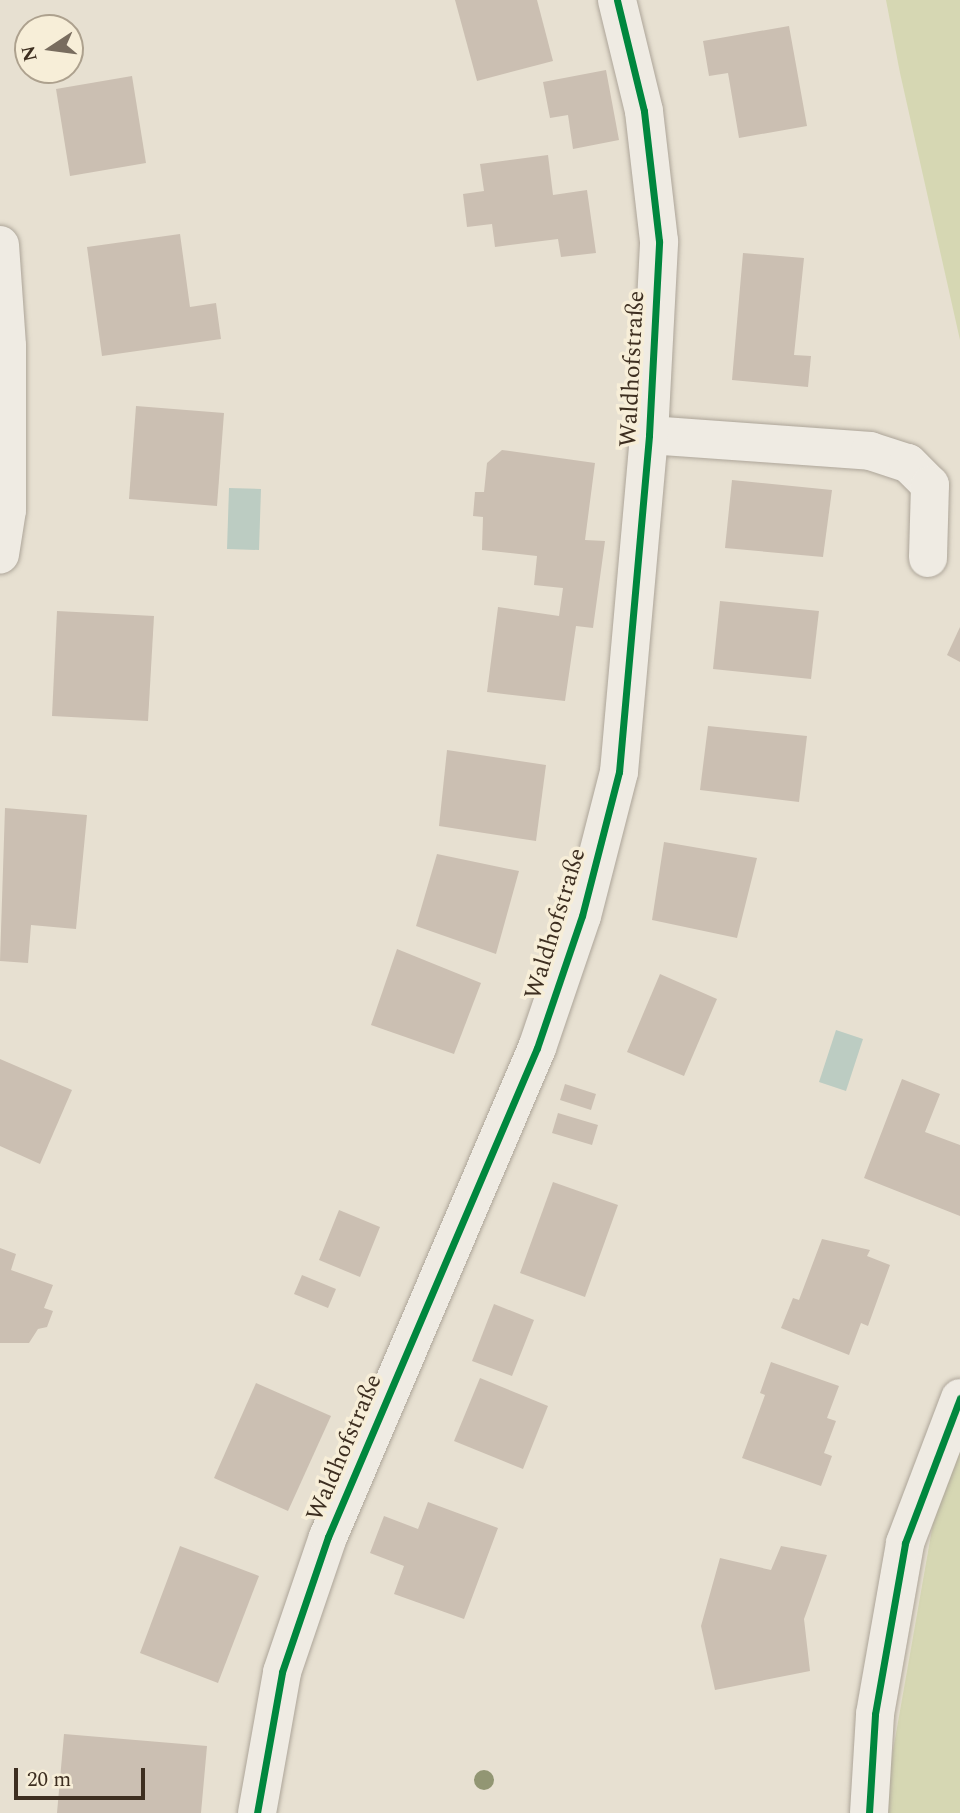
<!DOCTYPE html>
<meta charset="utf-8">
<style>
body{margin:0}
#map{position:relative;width:960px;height:1813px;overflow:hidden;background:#e7e0d1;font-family:Spectral,serif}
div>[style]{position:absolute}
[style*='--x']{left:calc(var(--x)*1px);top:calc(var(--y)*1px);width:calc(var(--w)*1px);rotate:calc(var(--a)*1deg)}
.green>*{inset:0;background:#d6d7b3}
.water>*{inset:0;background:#bcccc2}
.building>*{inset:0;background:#cbbfb2}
.roads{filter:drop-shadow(0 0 2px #ada599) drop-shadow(0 0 2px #ada599)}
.minor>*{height:38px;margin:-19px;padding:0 19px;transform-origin:19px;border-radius:19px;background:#efebe3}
.cycleway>*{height:7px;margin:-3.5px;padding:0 3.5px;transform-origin:3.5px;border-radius:3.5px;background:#00873e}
.trees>*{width:20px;height:20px;margin:-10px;border-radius:50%;background:#929673}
span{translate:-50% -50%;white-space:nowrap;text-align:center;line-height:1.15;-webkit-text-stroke:7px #f7eed8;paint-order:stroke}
.street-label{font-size:24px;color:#3d2e20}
.north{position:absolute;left:14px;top:14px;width:70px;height:70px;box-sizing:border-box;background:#f7eed8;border:2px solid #ada18e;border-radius:50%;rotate:257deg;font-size:19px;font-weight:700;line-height:28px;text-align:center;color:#3d2e20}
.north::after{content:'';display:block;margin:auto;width:24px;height:32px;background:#786c5e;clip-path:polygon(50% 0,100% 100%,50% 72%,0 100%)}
.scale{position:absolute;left:14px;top:1768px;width:131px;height:32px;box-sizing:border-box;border:4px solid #3d2e20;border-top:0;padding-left:9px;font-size:21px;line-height:24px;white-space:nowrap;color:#3d2e20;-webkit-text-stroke:5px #f7eed8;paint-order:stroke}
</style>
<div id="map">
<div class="green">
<i style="clip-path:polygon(886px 0,960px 0,960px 340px,900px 73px)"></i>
<i style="clip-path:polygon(960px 1434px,960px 1813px,882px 1813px,938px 1495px)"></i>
</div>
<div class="water">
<i style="clip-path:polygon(229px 488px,261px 489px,259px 550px,227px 549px)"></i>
<i style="clip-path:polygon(836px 1030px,863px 1039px,846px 1091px,819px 1082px)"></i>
</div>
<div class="building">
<i style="clip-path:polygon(455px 0,537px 0,553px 61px,477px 81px)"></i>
<i style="clip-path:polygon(789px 26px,807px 126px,739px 138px,728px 73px,709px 76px,703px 41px)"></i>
<i style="clip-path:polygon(606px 70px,619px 140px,573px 149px,568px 115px,550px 118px,543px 82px)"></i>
<i style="clip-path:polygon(132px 76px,146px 163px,70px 176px,56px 89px)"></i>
<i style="clip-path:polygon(548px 155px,553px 195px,587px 190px,596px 253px,561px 257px,558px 239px,495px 247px,492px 224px,467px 227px,463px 194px,484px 191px,480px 164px)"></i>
<i style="clip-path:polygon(180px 234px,190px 307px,216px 303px,221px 339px,102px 356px,87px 247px)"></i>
<i style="clip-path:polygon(743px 253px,804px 258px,794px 355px,811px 356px,808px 387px,732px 380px)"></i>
<i style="clip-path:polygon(136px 406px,224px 413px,217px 506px,129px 499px)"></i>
<i style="clip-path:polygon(502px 450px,595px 463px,585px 540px,605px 541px,593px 628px,576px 626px,565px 701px,487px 692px,498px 607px,559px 616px,563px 588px,534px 585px,537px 556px,482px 550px,483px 517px,473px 516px,475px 492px,484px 492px,487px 463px)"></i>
<i style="clip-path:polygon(732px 480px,832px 490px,823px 557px,725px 548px)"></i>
<i style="clip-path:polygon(720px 601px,819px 611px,811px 679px,713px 669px)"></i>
<i style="clip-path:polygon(57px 611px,154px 616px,148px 721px,52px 716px)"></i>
<i style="clip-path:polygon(960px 627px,960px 662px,947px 655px)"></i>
<i style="clip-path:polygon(708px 726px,807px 736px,799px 802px,700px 790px)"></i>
<i style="clip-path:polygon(447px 750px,546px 765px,536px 841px,439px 826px)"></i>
<i style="clip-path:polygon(5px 808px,87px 815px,76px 929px,31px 925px,28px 963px,0 961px)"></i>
<i style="clip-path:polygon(664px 842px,757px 858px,737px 938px,652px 920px)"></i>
<i style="clip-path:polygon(437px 854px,519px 871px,496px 954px,416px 926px)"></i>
<i style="clip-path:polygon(397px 949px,481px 983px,454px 1054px,371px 1025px)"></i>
<i style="clip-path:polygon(660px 974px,717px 999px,684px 1076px,627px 1052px)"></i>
<i style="clip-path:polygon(0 1059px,72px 1090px,40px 1164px,0 1146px)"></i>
<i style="clip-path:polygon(902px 1079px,940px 1094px,925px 1132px,960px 1145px,960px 1216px,864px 1178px)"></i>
<i style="clip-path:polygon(565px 1084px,596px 1094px,591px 1110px,560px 1100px)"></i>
<i style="clip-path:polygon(558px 1113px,598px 1125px,592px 1145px,552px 1133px)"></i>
<i style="clip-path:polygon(553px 1182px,618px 1205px,585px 1297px,520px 1273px)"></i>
<i style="clip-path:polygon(339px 1210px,380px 1227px,360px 1277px,319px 1260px)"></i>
<i style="clip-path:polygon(822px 1239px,870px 1250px,867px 1256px,890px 1265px,868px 1326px,861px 1323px,849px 1355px,781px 1328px,793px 1298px,799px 1300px)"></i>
<i style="clip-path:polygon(0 1248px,16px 1254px,11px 1270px,53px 1285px,44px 1308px,53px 1311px,47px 1327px,38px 1329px,29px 1343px,0 1343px)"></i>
<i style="clip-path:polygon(302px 1275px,336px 1289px,328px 1308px,294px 1294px)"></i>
<i style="clip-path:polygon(494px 1304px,534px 1320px,512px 1376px,472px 1361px)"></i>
<i style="clip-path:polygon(771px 1362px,839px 1386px,827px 1418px,836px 1421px,824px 1453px,832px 1456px,821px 1486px,742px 1458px,765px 1395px,760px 1393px)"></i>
<i style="clip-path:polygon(480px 1378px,548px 1406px,523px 1469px,454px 1441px)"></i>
<i style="clip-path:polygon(256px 1383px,331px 1416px,288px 1511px,214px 1478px)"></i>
<i style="clip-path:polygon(428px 1502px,498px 1528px,464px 1619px,394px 1594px,404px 1566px,370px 1553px,384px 1516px,418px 1529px)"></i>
<i style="clip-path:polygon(180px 1546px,259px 1576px,218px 1683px,140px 1653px)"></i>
<i style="clip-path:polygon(781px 1546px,827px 1555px,804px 1619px,810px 1671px,715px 1690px,701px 1626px,720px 1558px,771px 1570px)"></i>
<i style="clip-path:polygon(64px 1734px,207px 1746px,201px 1813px,57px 1813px)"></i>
</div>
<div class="roads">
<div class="minor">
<i style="--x:0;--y:245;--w:101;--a:86"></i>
<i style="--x:7;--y:346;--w:164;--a:90"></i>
<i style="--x:7;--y:510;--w:45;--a:99"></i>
<i style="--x:649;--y:435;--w:222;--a:4.1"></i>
<i style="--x:870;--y:451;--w:40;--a:18"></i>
<i style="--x:908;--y:463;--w:31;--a:45"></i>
<i style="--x:930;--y:485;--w:73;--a:91.6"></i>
<i style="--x:257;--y:1813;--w:143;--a:-79.9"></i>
<i style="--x:282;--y:1672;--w:143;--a:-71.2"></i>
<i style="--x:328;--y:1537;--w:532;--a:-66.86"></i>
<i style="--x:537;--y:1048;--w:139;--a:-71.2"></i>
<i style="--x:582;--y:916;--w:149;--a:-75.6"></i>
<i style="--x:619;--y:772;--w:338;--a:-84.9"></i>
<i style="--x:649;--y:435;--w:194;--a:-87"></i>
<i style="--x:659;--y:241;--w:131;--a:-96.6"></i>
<i style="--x:644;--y:111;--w:114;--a:-103.7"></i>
<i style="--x:869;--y:1813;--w:99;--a:-86.5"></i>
<i style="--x:875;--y:1714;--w:174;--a:-80"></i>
<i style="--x:905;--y:1543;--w:155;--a:-69.2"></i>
</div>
</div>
<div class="cycleway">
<i style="--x:257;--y:1813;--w:143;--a:-79.9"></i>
<i style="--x:282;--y:1672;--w:143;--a:-71.2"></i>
<i style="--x:328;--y:1537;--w:532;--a:-66.86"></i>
<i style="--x:537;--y:1048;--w:139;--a:-71.2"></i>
<i style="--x:582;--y:916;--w:149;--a:-75.6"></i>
<i style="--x:619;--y:772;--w:338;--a:-84.9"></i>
<i style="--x:649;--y:435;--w:194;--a:-87"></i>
<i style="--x:659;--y:241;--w:131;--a:-96.6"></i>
<i style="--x:644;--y:111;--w:114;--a:-103.7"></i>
<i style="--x:869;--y:1813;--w:99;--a:-86.5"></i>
<i style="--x:875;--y:1714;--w:174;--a:-80"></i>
<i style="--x:905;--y:1543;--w:155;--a:-69.2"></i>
</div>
<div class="trees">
<i style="left:484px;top:1780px"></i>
</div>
<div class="street-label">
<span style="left:633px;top:369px;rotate:-87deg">Waldhofstraße</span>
<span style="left:556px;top:924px;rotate:-73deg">Waldhofstraße</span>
<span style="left:345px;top:1448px;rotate:-67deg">Waldhofstraße</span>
</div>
<div class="north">N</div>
<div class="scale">20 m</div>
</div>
